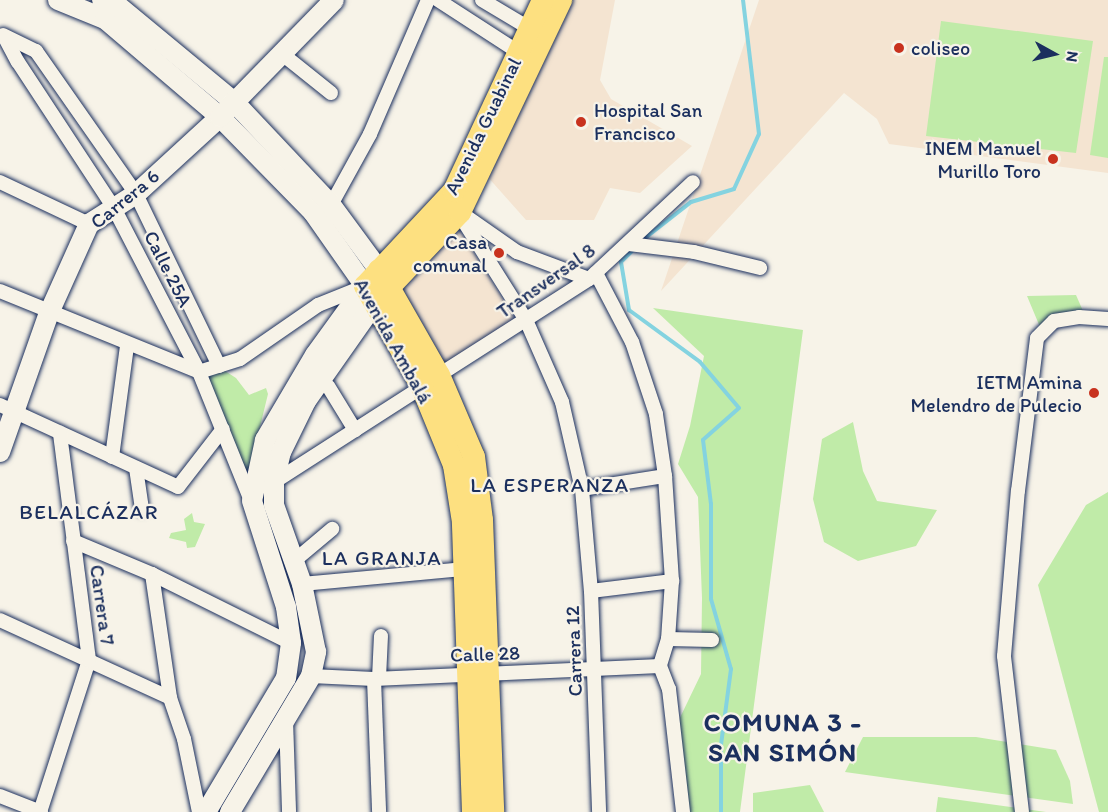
<!DOCTYPE html>
<meta charset="utf-8">
<style>
body{margin:0}
#map{position:relative;width:1108px;height:812px;overflow:hidden;background:#f7f3e8;font-family:Itim,sans-serif}
div>[style]{position:absolute}
[style*='--x']{left:calc(var(--x)*1px);top:calc(var(--y)*1px);width:calc(var(--w)*1px);rotate:calc(var(--a)*1deg)}
.built>*{inset:0;background:#f4e4d1}
.green>*{inset:0;background:#c0eba8}
.stream>*{height:4px;margin:-2px;padding:0 2px;transform-origin:2px;border-radius:2px;background:#84d3e0}
.roads{filter:drop-shadow(0 0 2px #1b2f5e) drop-shadow(0 0 2px #1b2f5e)}
.street>*{height:14px;margin:-7px;padding:0 7px;transform-origin:7px;border-radius:7px;background:#f7f3e8}
.secondary>*{height:20px;margin:-10px;padding:0 10px;transform-origin:10px;border-radius:10px;background:#f7f3e8}
.primary>*{height:22px;margin:-11px;padding:0 11px;transform-origin:11px;border-radius:11px;background:#fde080}
.dots>*{width:16px;height:16px;translate:-50% -50%;box-sizing:border-box;border:3px solid #f7f3e8;border-radius:50%}
span{translate:-50% -50%;white-space:nowrap;text-align:center;line-height:1.15;-webkit-text-stroke:4.5px #f7f3e8;paint-order:stroke}
.poi-label{font-size:20px;color:#1b2f5e}
.left{translate:0 -50%;text-align:left}
.right{translate:-100% -50%;text-align:right}
.street-label{font-size:20px;color:#1b2f5e}
.neighbourhood-label{font-size:21px;color:#1b2f5e;letter-spacing:1.5px}
.district-label{font-size:26px;color:#1b2f5e;font-weight:700;letter-spacing:1.5px}
.north{position:absolute;left:1024px;top:24px;width:60px;height:60px;-webkit-text-stroke:4px #f7f3e8;paint-order:stroke;rotate:98deg;font-size:16px;font-weight:700;line-height:24px;text-align:center;color:#1b2f5e}
.north::after{content:'';display:block;margin:auto;width:21px;height:27px;background:#1b2f5e;clip-path:polygon(50% 0,100% 100%,50% 72%,0 100%)}
</style>
<div id="map">
<div class="built">
<i style="clip-path:polygon(569px 0,615px 0,600px 80px,611px 99px,692px 146px,640px 193px,610px 188px,594px 220px,526px 220px,486px 175px)"></i>
<i style="clip-path:polygon(759px 0,1108px 0,1108px 173px,889px 144px,877px 119px,844px 93px,661px 291px)"></i>
<i style="clip-path:polygon(458px 227px,513px 315px,513px 322px,442px 366px,399px 294px,400px 280px)"></i>
</div>
<div class="green">
<i style="clip-path:polygon(941px 21px,1093px 41px,1076px 153px,926px 136px)"></i>
<i style="clip-path:polygon(1104px 57px,1108px 57px,1108px 158px,1090px 155px)"></i>
<i style="clip-path:polygon(1076px 295px,1083px 311px,1064px 320px,1045px 339px,1027px 296px)"></i>
<i style="clip-path:polygon(653px 308px,803px 330px,740px 812px,687px 812px,675px 728px,701px 674px,702px 598px,698px 497px,678px 464px,690px 426px,704px 356px)"></i>
<i style="clip-path:polygon(222px 369px,236px 378px,249px 395px,266px 388px,268px 394px,246px 484px,207px 373px)"></i>
<i style="clip-path:polygon(853px 422px,863px 471px,877px 501px,937px 510px,916px 546px,858px 561px,824px 542px,813px 499px,822px 439px)"></i>
<i style="clip-path:polygon(1108px 492px,1108px 812px,1099px 812px,1038px 585px,1086px 505px)"></i>
<i style="clip-path:polygon(192px 513px,194px 522px,205px 524px,195px 547px,187px 548px,186px 542px,169px 538px,171px 533px,186px 530px,184px 519px)"></i>
<i style="clip-path:polygon(863px 737px,976px 737px,1056px 750px,1070px 781px,1073px 804px,845px 772px)"></i>
<i style="clip-path:polygon(810px 785px,824px 812px,753px 812px,753px 793px)"></i>
<i style="clip-path:polygon(938px 797px,1046px 812px,936px 812px)"></i>
</div>
<div class="stream">
<i style="--x:640;--y:242;--w:65;--a:-38.1"></i>
<i style="--x:691;--y:202;--w:45;--a:-16.8"></i>
<i style="--x:734;--y:189;--w:60;--a:-65.6"></i>
<i style="--x:759;--y:134;--w:135;--a:-96.8"></i>
<i style="--x:635;--y:248;--w:20;--a:135"></i>
<i style="--x:621;--y:262;--w:49;--a:80.5"></i>
<i style="--x:629;--y:310;--w:88;--a:36.2"></i>
<i style="--x:700;--y:362;--w:60;--a:49.7"></i>
<i style="--x:739;--y:408;--w:48;--a:138.4"></i>
<i style="--x:703;--y:440;--w:64;--a:82.9"></i>
<i style="--x:711;--y:504;--w:95;--a:90"></i>
<i style="--x:711;--y:599;--w:73;--a:74.1"></i>
<i style="--x:731;--y:669;--w:77;--a:97.5"></i>
<i style="--x:721;--y:745;--w:67;--a:90"></i>
</div>
<div class="roads">
<div class="street">
<i style="--x:438;--y:0;--w:95;--a:33"></i>
<i style="--x:482;--y:0;--w:55;--a:30.8"></i>
<i style="--x:3;--y:35;--w:37;--a:26"></i>
<i style="--x:36;--y:51;--w:174;--a:55"></i>
<i style="--x:136;--y:194;--w:191;--a:64.2"></i>
<i style="--x:5;--y:38;--w:27;--a:62"></i>
<i style="--x:18;--y:62;--w:175;--a:56.7"></i>
<i style="--x:114;--y:208;--w:185;--a:62.6"></i>
<i style="--x:199;--y:372;--w:139;--a:68"></i>
<i style="--x:281;--y:53;--w:64;--a:38.7"></i>
<i style="--x:0;--y:182;--w:98;--a:25.3"></i>
<i style="--x:331;--y:205;--w:81;--a:-61.2"></i>
<i style="--x:370;--y:134;--w:146;--a:-66.6"></i>
<i style="--x:456;--y:209;--w:131;--a:57.8"></i>
<i style="--x:526;--y:320;--w:90;--a:66.3"></i>
<i style="--x:562;--y:402;--w:89;--a:77.1"></i>
<i style="--x:582;--y:489;--w:102;--a:85"></i>
<i style="--x:591;--y:591;--w:221;--a:87.9"></i>
<i style="--x:464;--y:215;--w:65;--a:34.9"></i>
<i style="--x:517;--y:252;--w:77;--a:20.6"></i>
<i style="--x:629;--y:244;--w:65;--a:7"></i>
<i style="--x:694;--y:252;--w:68;--a:13.6"></i>
<i style="--x:0;--y:291;--w:215;--a:22.1"></i>
<i style="--x:199;--y:372;--w:43;--a:-17.6"></i>
<i style="--x:240;--y:359;--w:95;--a:-34.7"></i>
<i style="--x:318;--y:305;--w:51;--a:-22"></i>
<i style="--x:439;--y:375;--w:178;--a:-32.6"></i>
<i style="--x:589;--y:279;--w:142;--a:-43"></i>
<i style="--x:328;--y:386;--w:52;--a:58.5"></i>
<i style="--x:0;--y:405;--w:196;--a:24.7"></i>
<i style="--x:178;--y:487;--w:73;--a:-52.2"></i>
<i style="--x:112;--y:457;--w:112;--a:-82.3"></i>
<i style="--x:136;--y:468;--w:41;--a:81.7"></i>
<i style="--x:274;--y:482;--w:176;--a:-32.7"></i>
<i style="--x:582;--y:489;--w:84;--a:-8.9"></i>
<i style="--x:73;--y:541;--w:86;--a:22.7"></i>
<i style="--x:152;--y:574;--w:155;--a:26.4"></i>
<i style="--x:294;--y:561;--w:50;--a:-40.1"></i>
<i style="--x:152;--y:574;--w:125;--a:81.7"></i>
<i style="--x:170;--y:698;--w:43;--a:71.1"></i>
<i style="--x:184;--y:739;--w:75;--a:78.4"></i>
<i style="--x:672;--y:581;--w:58;--a:93.9"></i>
<i style="--x:668;--y:639;--w:28;--a:107"></i>
<i style="--x:660;--y:666;--w:25;--a:69"></i>
<i style="--x:669;--y:689;--w:124;--a:83.5"></i>
<i style="--x:302;--y:584;--w:164;--a:-5.3"></i>
<i style="--x:591;--y:591;--w:82;--a:-7"></i>
<i style="--x:672;--y:581;--w:105;--a:-93.8"></i>
<i style="--x:665;--y:476;--w:63;--a:-98.3"></i>
<i style="--x:656;--y:414;--w:76;--a:-108.4"></i>
<i style="--x:632;--y:342;--w:78;--a:-117.6"></i>
<i style="--x:0;--y:620;--w:187;--a:24.6"></i>
<i style="--x:668;--y:639;--w:44;--a:1.3"></i>
<i style="--x:311;--y:676;--w:63;--a:2.7"></i>
<i style="--x:374;--y:679;--w:286;--a:-2.6"></i>
<i style="--x:379;--y:678;--w:42;--a:-87.3"></i>
<i style="--x:374;--y:679;--w:133;--a:87.8"></i>
<i style="--x:286;--y:720;--w:92;--a:88.1"></i>
<i style="--x:0;--y:796;--w:44;--a:21.3"></i>
<i style="--x:40;--y:812;--w:160;--a:-72.1"></i>
<i style="--x:89;--y:660;--w:229;--a:-97.3"></i>
<i style="--x:1022;--y:812;--w:157;--a:-96.6"></i>
<i style="--x:1004;--y:656;--w:166;--a:-85.2"></i>
<i style="--x:1018;--y:491;--w:154;--a:-82.9"></i>
<i style="--x:1037;--y:338;--w:24;--a:-45"></i>
<i style="--x:1054;--y:321;--w:25;--a:-9"></i>
<i style="--x:1079;--y:317;--w:29;--a:4"></i>
</div>
<div class="secondary">
<i style="--x:58;--y:0;--w:51;--a:22"></i>
<i style="--x:105;--y:19;--w:151;--a:40.4"></i>
<i style="--x:220;--y:117;--w:133;--a:45.6"></i>
<i style="--x:313;--y:212;--w:90;--a:54.9"></i>
<i style="--x:365;--y:286;--w:85;--a:125.9"></i>
<i style="--x:315;--y:355;--w:99;--a:120.5"></i>
<i style="--x:265;--y:440;--w:62;--a:102"></i>
<i style="--x:252;--y:501;--w:111;--a:72.2"></i>
<i style="--x:286;--y:607;--w:36;--a:82"></i>
<i style="--x:291;--y:643;--w:35;--a:98"></i>
<i style="--x:286;--y:678;--w:156;--a:120.8"></i>
<i style="--x:102;--y:0;--w:17;--a:21"></i>
<i style="--x:118;--y:6;--w:151;--a:39.6"></i>
<i style="--x:234;--y:102;--w:141;--a:46.7"></i>
<i style="--x:331;--y:205;--w:81;--a:53.6"></i>
<i style="--x:0;--y:452;--w:147;--a:-70.6"></i>
<i style="--x:49;--y:313;--w:98;--a:-65.8"></i>
<i style="--x:89;--y:224;--w:56;--a:-32.6"></i>
<i style="--x:136;--y:194;--w:114;--a:-42.5"></i>
<i style="--x:220;--y:117;--w:163;--a:-45.7"></i>
<i style="--x:230;--y:812;--w:158;--a:-59.2"></i>
<i style="--x:311;--y:676;--w:25;--a:-78"></i>
<i style="--x:316;--y:652;--w:69;--a:-101.6"></i>
<i style="--x:302;--y:584;--w:84;--a:-109.5"></i>
<i style="--x:274;--y:505;--w:23;--a:-90"></i>
<i style="--x:274;--y:482;--w:31;--a:-77"></i>
<i style="--x:281;--y:452;--w:57;--a:-63.9"></i>
<i style="--x:306;--y:401;--w:120;--a:-54.9"></i>
</div>
<div class="primary">
<i style="--x:379;--y:270;--w:121;--a:60.3"></i>
<i style="--x:439;--y:375;--w:89;--a:66.9"></i>
<i style="--x:474;--y:457;--w:64;--a:82.8"></i>
<i style="--x:482;--y:520;--w:292;--a:87.8"></i>
<i style="--x:380;--y:297;--w:117;--a:-46.7"></i>
<i style="--x:460;--y:212;--w:235;--a:-64.5"></i>
<i style="--x:473;--y:812;--w:290;--a:-92"></i>
<i style="--x:463;--y:522;--w:58;--a:-99"></i>
<i style="--x:454;--y:465;--w:84;--a:-112.3"></i>
<i style="--x:422;--y:387;--w:116;--a:-119.4"></i>
<i style="--x:365;--y:286;--w:130;--a:-46.9"></i>
<i style="--x:454;--y:191;--w:211;--a:-65"></i>
</div>
</div>
<div class="dots">
<i style="left:899px;top:48px;background:#c8321e"></i>
<i style="left:581px;top:122px;background:#c8321e"></i>
<i style="left:1053px;top:159px;background:#c8321e"></i>
<i style="left:499px;top:253px;background:#c8321e"></i>
<i style="left:1094px;top:393px;background:#c8321e"></i>
</div>
<div class="poi-label">
<span class="left" style="left:911px;top:48px">coliseo</span>
<span class="left" style="left:594px;top:122px">Hospital San<br>Francisco</span>
<span class="right" style="left:1041px;top:160px">INEM Manuel<br>Murillo Toro</span>
<span class="right" style="left:487px;top:254px">Casa<br>comunal</span>
<span class="right" style="left:1082px;top:394px">IETM Amina<br>Melendro de Pulecio</span>
</div>
<div class="street-label">
<span style="left:483px;top:126px;rotate:-64deg">Avenida Guabinal</span>
<span style="left:125px;top:199px;rotate:-39deg">Carrera 6</span>
<span style="left:168px;top:269px;rotate:63deg">Calle 25A</span>
<span style="left:546px;top:281px;rotate:-35deg">Transversal 8</span>
<span style="left:393px;top:341px;rotate:61deg">Avenida Ambalá</span>
<span style="left:102px;top:605px;rotate:82deg">Carrera 7</span>
<span style="left:574px;top:651px;rotate:-92deg">Carrera 12</span>
<span style="left:485px;top:654px;rotate:-2deg">Calle 28</span>
</div>
<div class="neighbourhood-label">
<span style="left:550px;top:485px">LA ESPERANZA</span>
<span style="left:89px;top:512px">BELALCÁZAR</span>
<span style="left:382px;top:558px">LA GRANJA</span>
</div>
<div class="district-label">
<span style="left:783px;top:738px">COMUNA 3 -<br>SAN SIMÓN</span>
</div>
<div class="north">N</div>
</div>
